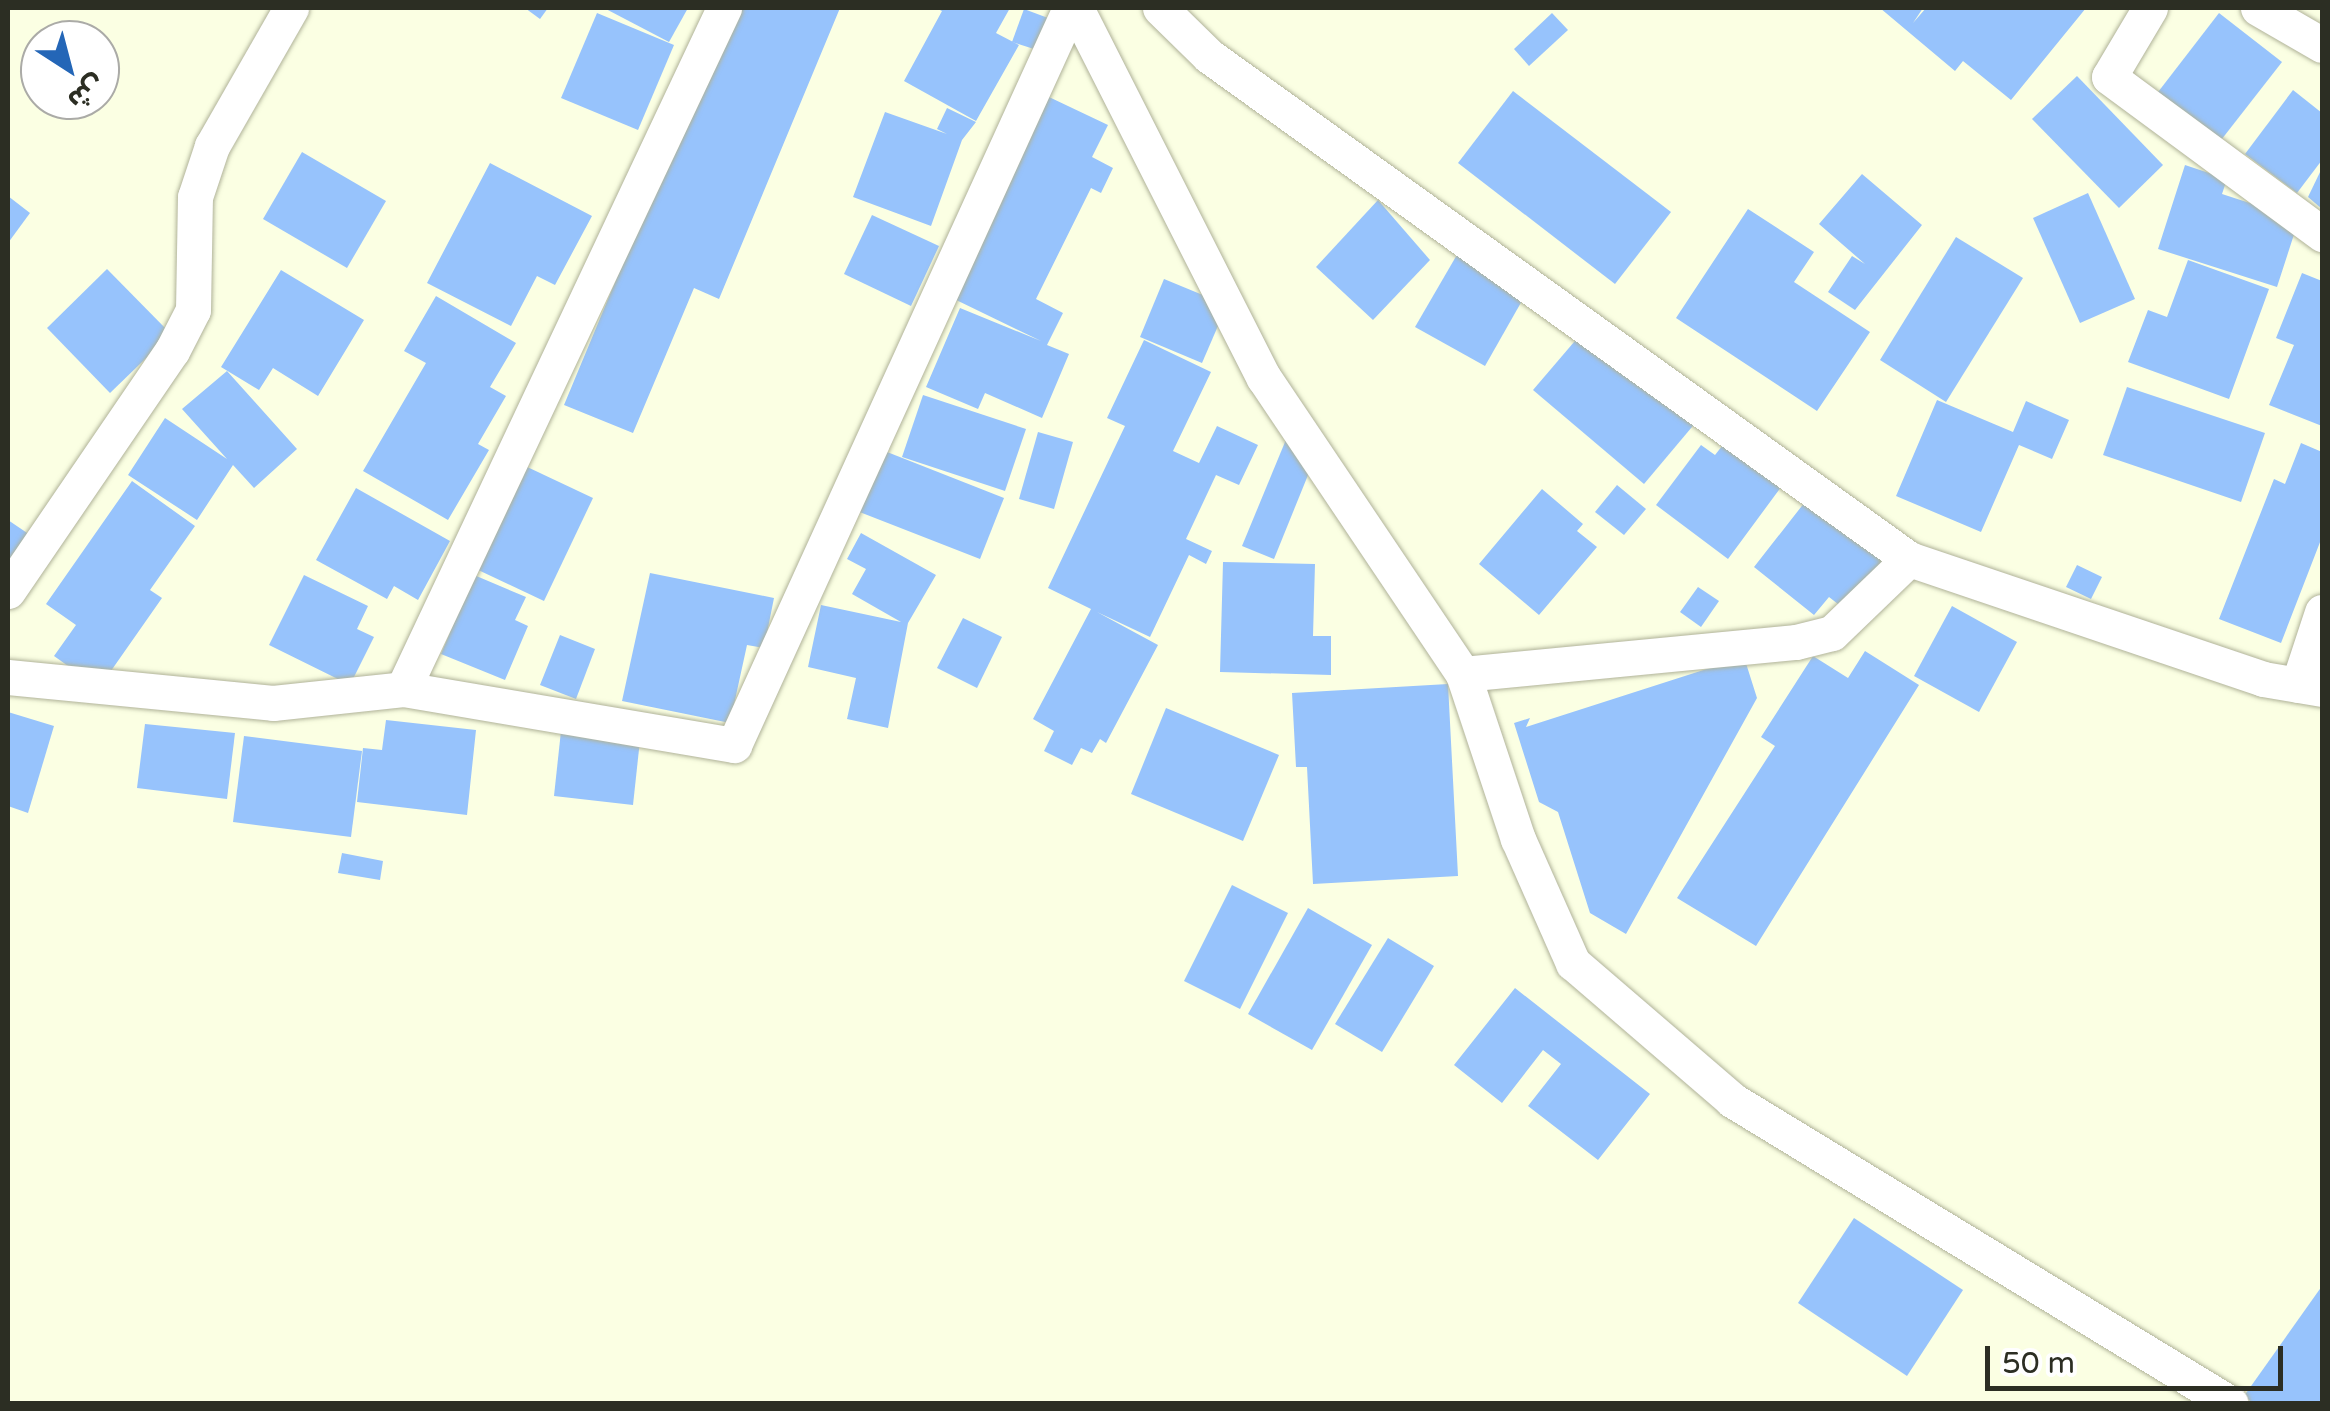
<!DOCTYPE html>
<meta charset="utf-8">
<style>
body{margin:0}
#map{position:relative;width:2330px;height:1411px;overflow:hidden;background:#fbffe3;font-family:"Varela Round","Noto Sans Arabic",sans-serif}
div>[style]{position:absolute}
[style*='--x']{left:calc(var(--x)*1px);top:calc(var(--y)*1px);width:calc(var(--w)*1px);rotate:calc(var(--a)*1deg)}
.building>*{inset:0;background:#97c3fc}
.roads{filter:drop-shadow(0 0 2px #b0b399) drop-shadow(0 0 2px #b0b399)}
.street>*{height:35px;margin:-17.5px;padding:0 17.5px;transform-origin:17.5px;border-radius:17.5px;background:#fff}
span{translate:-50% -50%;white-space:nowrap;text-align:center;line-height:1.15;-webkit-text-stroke:8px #fff;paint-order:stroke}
.frame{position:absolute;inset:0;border:10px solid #2c2e23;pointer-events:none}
.north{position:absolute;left:20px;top:20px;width:100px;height:100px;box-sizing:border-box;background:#fff;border:2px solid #ababa7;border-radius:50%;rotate:144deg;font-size:28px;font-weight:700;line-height:40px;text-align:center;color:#2c2e23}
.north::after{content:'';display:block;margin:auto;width:35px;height:45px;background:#2466b7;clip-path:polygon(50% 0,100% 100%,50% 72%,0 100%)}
.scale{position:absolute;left:1985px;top:1346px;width:298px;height:45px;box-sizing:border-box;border:5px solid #2c2e23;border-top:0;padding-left:12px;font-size:30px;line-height:35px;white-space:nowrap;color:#2c2e23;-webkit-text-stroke:8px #fff;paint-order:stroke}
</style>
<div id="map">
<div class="building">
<i style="clip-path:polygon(525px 8px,548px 8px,540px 19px)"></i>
<i style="clip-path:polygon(604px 8px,688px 8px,669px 42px)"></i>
<i style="clip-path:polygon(737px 8px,840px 8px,719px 299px,694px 288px,633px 433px,564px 405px,695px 90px)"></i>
<i style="clip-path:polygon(936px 8px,1010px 8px,996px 33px,1019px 45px,976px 121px,904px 81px,942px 11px)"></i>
<i style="clip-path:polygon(1880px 8px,1923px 8px,1913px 23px,1926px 8px,2086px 8px,2011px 100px,1963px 61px,1955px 71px)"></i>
<i style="clip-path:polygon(1024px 9px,1048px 18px,1037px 50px,1012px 42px)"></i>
<i style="clip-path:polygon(597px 13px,674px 45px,638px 130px,561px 98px)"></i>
<i style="clip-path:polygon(1552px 13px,1568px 30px,1529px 66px,1514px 49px)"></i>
<i style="clip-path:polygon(2219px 13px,2282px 62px,2218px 144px,2155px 96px)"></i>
<i style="clip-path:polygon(2077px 76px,2163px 165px,2119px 208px,2032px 119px)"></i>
<i style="clip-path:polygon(2293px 90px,2322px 113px,2322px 160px,2297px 193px,2245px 154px)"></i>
<i style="clip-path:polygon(1513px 91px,1671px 212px,1615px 284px,1458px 163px)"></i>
<i style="clip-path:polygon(1049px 97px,1108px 125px,1092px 157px,1113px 168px,1101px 193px,1091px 188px,1036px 299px,1063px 313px,1047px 345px,1069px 354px,1042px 418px,985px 393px,978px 409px,926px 387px,960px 308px,1041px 341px,950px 297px)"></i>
<i style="clip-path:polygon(947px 108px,976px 122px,962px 140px,931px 226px,853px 197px,885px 112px,947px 134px,937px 129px)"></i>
<i style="clip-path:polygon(302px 152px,386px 201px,347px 268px,263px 219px)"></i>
<i style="clip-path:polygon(490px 163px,592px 216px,555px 285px,537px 276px,511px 326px,427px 283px)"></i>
<i style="clip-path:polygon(2185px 165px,2227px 179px,2222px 194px,2299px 219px,2277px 287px,2158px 249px)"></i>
<i style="clip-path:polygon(2322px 168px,2322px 209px,2308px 197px)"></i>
<i style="clip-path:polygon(1862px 174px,1922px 225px,1855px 310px,1828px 292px,1852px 256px,1865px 264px,1819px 224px)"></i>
<i style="clip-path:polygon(2088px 193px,2135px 299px,2080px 323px,2033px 218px)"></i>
<i style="clip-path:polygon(8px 196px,30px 213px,8px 243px)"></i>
<i style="clip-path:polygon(1378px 200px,1430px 260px,1373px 320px,1316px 267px)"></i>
<i style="clip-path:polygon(1748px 209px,1814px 252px,1794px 282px,1870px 332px,1817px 411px,1676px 318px)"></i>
<i style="clip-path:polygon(872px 215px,939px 246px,911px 306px,844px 274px)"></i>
<i style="clip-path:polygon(1956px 237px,2023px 278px,1946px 402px,1880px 360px)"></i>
<i style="clip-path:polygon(1458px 253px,1527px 292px,1485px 366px,1415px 327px)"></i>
<i style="clip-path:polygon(2188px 260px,2269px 289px,2229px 399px,2128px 362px,2148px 310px,2167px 317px)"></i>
<i style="clip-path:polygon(107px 269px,171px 334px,110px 393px,47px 328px)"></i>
<i style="clip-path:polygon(281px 270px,364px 320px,318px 396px,273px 368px,259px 390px,221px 367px)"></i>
<i style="clip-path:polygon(2302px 273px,2322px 281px,2322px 426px,2269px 405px,2294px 345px,2276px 338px)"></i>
<i style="clip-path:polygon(1164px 279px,1227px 305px,1202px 363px,1140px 337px)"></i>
<i style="clip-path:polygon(436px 296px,516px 343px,490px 387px,506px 396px,478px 444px,489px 450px,448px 520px,363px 471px,426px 363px,404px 351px)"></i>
<i style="clip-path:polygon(1586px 328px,1697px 421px,1644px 484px,1533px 390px)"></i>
<i style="clip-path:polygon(1144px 340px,1211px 372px,1173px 451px,1199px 463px,1217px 426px,1258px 445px,1239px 485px,1216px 475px,1186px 539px,1212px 551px,1206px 564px,1189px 555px,1150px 637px,1097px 612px,1158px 645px,1106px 743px,1100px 739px,1092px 753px,1081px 748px,1072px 765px,1044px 751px,1054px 731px,1033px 719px,1091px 609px,1048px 588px,1125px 426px,1107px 418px)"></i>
<i style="clip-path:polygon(227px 371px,297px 449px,254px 488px,233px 465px,197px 520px,128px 475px,165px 418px,227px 459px,182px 409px)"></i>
<i style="clip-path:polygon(2127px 387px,2265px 433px,2241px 502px,2103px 455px)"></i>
<i style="clip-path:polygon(923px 395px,1026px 429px,1005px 491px,902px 457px)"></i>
<i style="clip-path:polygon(1937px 400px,2013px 432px,2026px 401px,2069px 420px,2052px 459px,2019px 445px,1981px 532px,1896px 496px)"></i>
<i style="clip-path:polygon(1290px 430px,1321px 443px,1274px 559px,1242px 546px)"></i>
<i style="clip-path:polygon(1038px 432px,1073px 442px,1054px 509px,1019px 499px)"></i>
<i style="clip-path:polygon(1730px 436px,1787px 479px,1728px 559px,1656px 505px,1701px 445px,1715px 455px)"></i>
<i style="clip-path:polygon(2301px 443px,2322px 452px,2322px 537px,2281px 643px,2219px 619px,2274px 479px,2285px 484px)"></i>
<i style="clip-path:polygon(882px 450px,1004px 498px,980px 559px,857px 511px)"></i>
<i style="clip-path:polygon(523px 465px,593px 498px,544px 601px,474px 568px)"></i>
<i style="clip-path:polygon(132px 481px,195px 526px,150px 590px,162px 598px,99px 688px,54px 656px,76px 625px,46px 604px)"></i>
<i style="clip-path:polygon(1617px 485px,1646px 509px,1624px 535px,1595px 512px)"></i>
<i style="clip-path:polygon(356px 488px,450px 541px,418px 600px,394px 586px,387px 599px,316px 560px)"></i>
<i style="clip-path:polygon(1542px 489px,1583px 524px,1577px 531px,1597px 547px,1539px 615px,1479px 564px)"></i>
<i style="clip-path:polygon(1812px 493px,1891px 556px,1847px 611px,1829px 597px,1814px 615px,1754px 567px)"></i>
<i style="clip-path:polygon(8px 520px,36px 539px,8px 582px)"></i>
<i style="clip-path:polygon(861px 533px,936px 575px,908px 623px,888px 728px,847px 719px,856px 678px,808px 667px,821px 605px,901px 622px,852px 594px,866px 569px,847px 559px)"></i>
<i style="clip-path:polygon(1223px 562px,1315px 564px,1313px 636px,1331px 636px,1331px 675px,1220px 672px)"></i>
<i style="clip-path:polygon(2077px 565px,2102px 577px,2091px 599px,2066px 587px)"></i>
<i style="clip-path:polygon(650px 573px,774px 598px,764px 648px,747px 645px,730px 723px,622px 701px)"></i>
<i style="clip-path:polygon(304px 575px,368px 606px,357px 629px,374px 637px,350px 685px,269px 645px)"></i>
<i style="clip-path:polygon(474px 575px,526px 597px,515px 620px,528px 626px,505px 680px,441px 654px)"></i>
<i style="clip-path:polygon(1698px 587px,1719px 601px,1701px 627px,1680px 612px)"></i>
<i style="clip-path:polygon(1952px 606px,2017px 642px,1979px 712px,1914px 676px)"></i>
<i style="clip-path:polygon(963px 618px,1002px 637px,977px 688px,937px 668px)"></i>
<i style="clip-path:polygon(560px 635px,595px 649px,576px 699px,540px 685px)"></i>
<i style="clip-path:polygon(1865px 651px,1919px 685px,1756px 946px,1677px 898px,1775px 746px,1761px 737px,1813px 656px,1848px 678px)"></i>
<i style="clip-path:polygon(1744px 657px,1757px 698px,1626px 934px,1590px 913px,1558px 812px,1539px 802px,1514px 723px,1530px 718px,1526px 727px)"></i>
<i style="clip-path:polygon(1448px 684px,1458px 876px,1313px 884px,1307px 767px,1296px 767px,1292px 693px)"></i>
<i style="clip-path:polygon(1166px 708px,1279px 755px,1243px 841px,1131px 794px)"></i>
<i style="clip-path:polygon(8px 712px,54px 726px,28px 813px,8px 806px)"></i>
<i style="clip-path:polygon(386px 720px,476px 730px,467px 815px,357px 802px,363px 748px,382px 750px)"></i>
<i style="clip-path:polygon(145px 724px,235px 733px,227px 799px,137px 788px)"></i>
<i style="clip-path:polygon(561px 731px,640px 740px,633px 805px,554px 796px)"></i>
<i style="clip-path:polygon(244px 736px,362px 751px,351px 837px,233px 822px)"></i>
<i style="clip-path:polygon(342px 853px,383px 861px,380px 880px,338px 873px)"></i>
<i style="clip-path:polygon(1232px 885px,1288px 913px,1240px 1009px,1184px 981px)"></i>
<i style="clip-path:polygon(1308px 908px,1372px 945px,1312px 1050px,1248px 1014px)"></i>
<i style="clip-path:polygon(1388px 938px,1434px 966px,1382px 1052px,1335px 1024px)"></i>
<i style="clip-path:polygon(1515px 988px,1650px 1094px,1598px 1160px,1528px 1106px,1561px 1064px,1543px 1050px,1502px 1103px,1454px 1065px)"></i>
<i style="clip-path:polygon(1854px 1218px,1963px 1290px,1907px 1376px,1798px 1303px)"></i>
<i style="clip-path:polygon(2322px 1286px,2322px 1404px,2254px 1404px,2244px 1396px)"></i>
</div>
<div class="roads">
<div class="street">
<i style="--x:1076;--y:8;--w:415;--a:63.1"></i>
<i style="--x:1264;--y:378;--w:357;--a:56.1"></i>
<i style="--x:1463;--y:674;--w:335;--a:-5.5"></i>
<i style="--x:1796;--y:642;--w:37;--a:-14"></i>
<i style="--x:1832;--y:633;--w:107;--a:-43.9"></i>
<i style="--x:1160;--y:8;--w:69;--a:44.4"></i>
<i style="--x:1209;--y:56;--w:862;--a:35.7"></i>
<i style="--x:1909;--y:559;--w:374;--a:18.7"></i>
<i style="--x:2263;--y:679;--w:60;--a:9.6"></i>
<i style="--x:2150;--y:8;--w:80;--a:120.7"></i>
<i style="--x:2109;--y:77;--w:265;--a:36.4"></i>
<i style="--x:2258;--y:8;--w:74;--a:30"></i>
<i style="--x:8;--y:591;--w:291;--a:-55.7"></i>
<i style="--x:172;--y:351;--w:46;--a:-62.9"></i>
<i style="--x:193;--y:310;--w:113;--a:-89"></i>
<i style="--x:195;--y:197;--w:54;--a:-71.6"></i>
<i style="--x:212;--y:146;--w:159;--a:-60.2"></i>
<i style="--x:1463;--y:674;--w:174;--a:71.6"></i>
<i style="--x:1518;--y:839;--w:136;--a:66.1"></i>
<i style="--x:1573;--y:963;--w:210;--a:40.7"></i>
<i style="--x:1732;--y:1100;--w:584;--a:31.35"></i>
<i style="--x:8;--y:677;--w:266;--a:5.6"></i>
<i style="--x:273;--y:703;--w:131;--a:-6.1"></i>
<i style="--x:403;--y:689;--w:336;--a:9.6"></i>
<i style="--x:734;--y:745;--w:810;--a:-65.49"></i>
<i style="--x:2298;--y:685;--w:77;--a:-71.8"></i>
<i style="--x:403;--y:689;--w:753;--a:-64.76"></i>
</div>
</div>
<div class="frame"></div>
<div class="north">ش</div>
<div class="scale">50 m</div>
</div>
